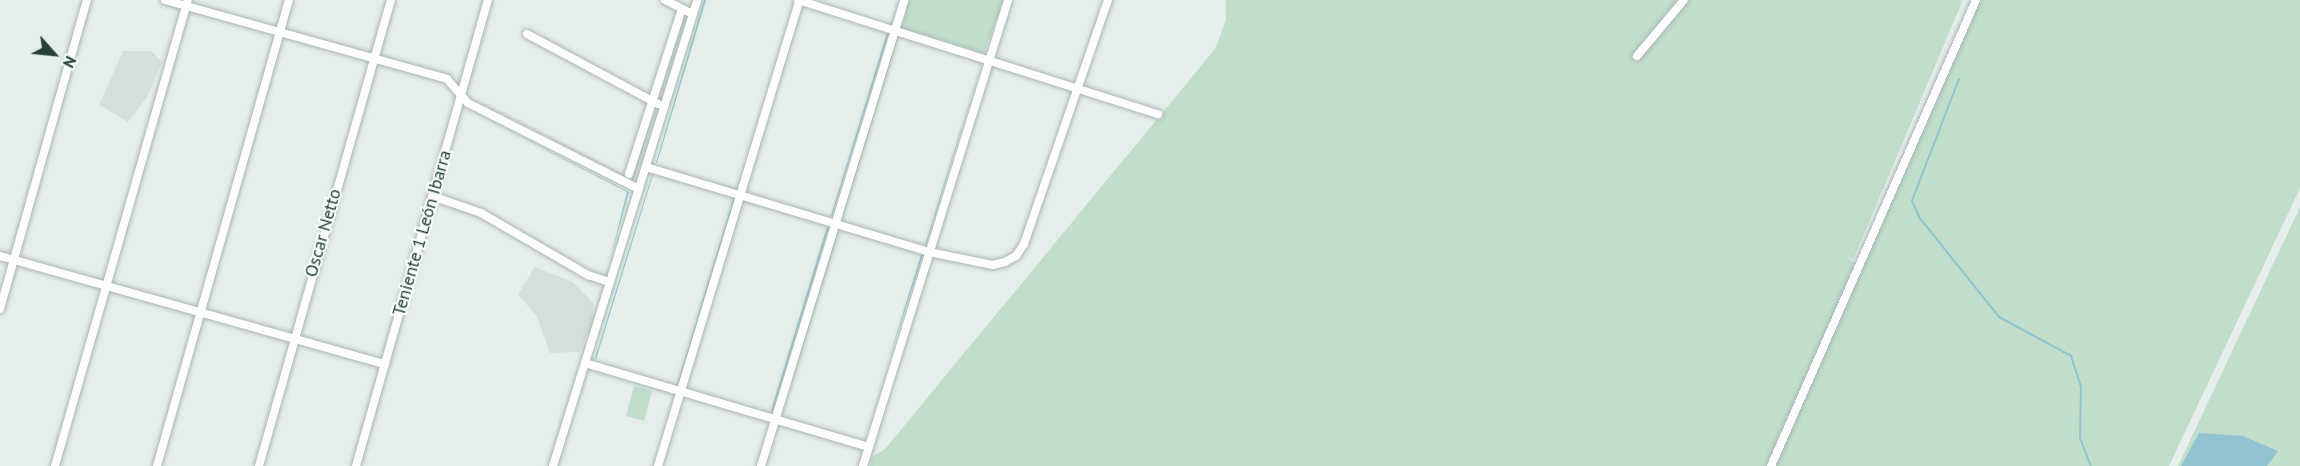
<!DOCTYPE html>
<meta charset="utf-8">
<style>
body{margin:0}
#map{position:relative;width:2300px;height:466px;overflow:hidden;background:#e6eeeb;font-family:"PT Sans",sans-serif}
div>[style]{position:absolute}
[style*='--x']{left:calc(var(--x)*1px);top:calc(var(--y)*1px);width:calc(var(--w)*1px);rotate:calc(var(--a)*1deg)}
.built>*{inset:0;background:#d4deda}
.green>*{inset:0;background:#c0deca}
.water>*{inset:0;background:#91c4d0}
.stream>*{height:2px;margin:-1px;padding:0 1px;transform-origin:1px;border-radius:1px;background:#91c4d0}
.roads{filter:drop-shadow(0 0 2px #a8b6b2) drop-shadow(0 0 2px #a8b6b2)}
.street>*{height:8px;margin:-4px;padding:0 4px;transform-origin:4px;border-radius:4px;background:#fff}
span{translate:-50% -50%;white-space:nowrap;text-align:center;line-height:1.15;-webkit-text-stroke:4.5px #f7fbf9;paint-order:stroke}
.street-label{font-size:18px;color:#25403a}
.north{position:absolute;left:24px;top:24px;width:60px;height:60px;-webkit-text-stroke:4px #f7fbf9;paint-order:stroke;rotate:117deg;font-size:16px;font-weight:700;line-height:24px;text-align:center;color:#25403a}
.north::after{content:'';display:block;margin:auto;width:21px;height:27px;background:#25403a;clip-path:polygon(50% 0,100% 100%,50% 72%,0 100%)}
</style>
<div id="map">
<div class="built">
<i style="clip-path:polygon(123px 51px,151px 51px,162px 62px,147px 97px,128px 122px,99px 105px)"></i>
<i style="clip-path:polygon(535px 267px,573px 282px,593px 303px,593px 323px,579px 352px,550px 353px,537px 317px,518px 294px)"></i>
</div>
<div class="green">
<i style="clip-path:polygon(909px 0,1004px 0,984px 53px,902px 28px)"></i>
<i style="clip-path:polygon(1226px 0,1963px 0,1853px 260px,1844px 254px,1857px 265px,1771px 466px,870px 466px,872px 457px,885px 449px,1215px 49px,1226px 20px)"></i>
<i style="clip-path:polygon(1978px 0,2300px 0,2300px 188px,2169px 466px,1774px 466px)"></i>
<i style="clip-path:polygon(2300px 207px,2300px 466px,2178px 466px)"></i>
<i style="clip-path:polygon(634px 386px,652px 391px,644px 421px,626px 416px)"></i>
</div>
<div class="water">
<i style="clip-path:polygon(704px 0,706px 0,657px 163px,656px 163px)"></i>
<i style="clip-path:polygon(887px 33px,889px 33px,832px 216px,831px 216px)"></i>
<i style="clip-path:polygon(897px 37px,898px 37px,842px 219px,841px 218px)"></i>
<i style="clip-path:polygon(981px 63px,926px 246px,925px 246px)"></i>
<i style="clip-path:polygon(471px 96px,632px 179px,654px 111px,633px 180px)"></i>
<i style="clip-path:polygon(465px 108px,629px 192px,610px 260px,627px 192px)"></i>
<i style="clip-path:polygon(652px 175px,653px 175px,596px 359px,595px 358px)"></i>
<i style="clip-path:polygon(733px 200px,735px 200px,679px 382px,678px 382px)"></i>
<i style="clip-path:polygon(827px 227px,829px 227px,773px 411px,771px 411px)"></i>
<i style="clip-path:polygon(846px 231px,835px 243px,782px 415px,834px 243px)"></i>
<i style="clip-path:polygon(921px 255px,923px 255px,887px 365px)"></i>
<i style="clip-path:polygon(2199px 433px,2243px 436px,2278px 451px,2267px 466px,2181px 466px)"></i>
</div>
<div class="stream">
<i style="--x:1959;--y:79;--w:131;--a:111.1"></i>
<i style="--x:1912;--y:201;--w:17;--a:66"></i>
<i style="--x:1919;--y:217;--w:128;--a:51.3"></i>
<i style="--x:1999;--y:317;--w:82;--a:28.4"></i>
<i style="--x:2071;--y:356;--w:32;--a:72"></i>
<i style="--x:2081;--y:386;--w:52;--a:91.1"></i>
<i style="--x:2080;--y:438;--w:30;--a:69"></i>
</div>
<div class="roads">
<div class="street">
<i style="--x:165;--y:0;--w:293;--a:15.6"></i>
<i style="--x:447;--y:79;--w:32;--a:49"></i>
<i style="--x:468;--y:103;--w:191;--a:26.7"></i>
<i style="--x:665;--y:0;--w:31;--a:27"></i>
<i style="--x:798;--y:0;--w:378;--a:17.6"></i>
<i style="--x:527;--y:34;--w:149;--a:28.1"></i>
<i style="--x:1637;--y:56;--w:73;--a:-50"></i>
<i style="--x:646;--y:167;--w:295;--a:16.7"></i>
<i style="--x:929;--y:252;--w:65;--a:11.5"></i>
<i style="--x:993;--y:265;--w:12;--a:-14"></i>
<i style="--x:1005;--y:262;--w:13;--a:-29"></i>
<i style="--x:1016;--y:256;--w:14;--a:-56"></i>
<i style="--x:1024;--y:244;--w:258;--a:-71"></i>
<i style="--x:629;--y:174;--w:173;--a:-72.2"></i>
<i style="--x:432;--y:196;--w:52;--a:19.1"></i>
<i style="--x:481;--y:213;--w:124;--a:30.1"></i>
<i style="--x:588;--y:275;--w:20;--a:18"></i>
<i style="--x:0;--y:256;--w:400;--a:15.7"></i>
<i style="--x:0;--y:309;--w:321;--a:-74.3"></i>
<i style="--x:585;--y:363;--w:296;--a:16.5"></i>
<i style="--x:55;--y:466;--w:485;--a:-74.1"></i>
<i style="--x:157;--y:466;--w:484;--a:-74.2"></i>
<i style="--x:259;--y:466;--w:484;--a:-74.2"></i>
<i style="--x:356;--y:466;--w:484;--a:-74.2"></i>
<i style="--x:553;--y:466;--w:488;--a:-72.8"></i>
<i style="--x:658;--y:466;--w:487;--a:-73.1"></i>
<i style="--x:761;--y:466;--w:487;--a:-72.9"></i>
<i style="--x:863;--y:466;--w:488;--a:-72.7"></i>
<i style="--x:1771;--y:466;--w:509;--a:-66.25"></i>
</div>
</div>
<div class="street-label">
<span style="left:323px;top:233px;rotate:-74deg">Oscar Netto</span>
<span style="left:422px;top:233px;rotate:-74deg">Teniente 1 León Ibarra</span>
</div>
<div class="north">N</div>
</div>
